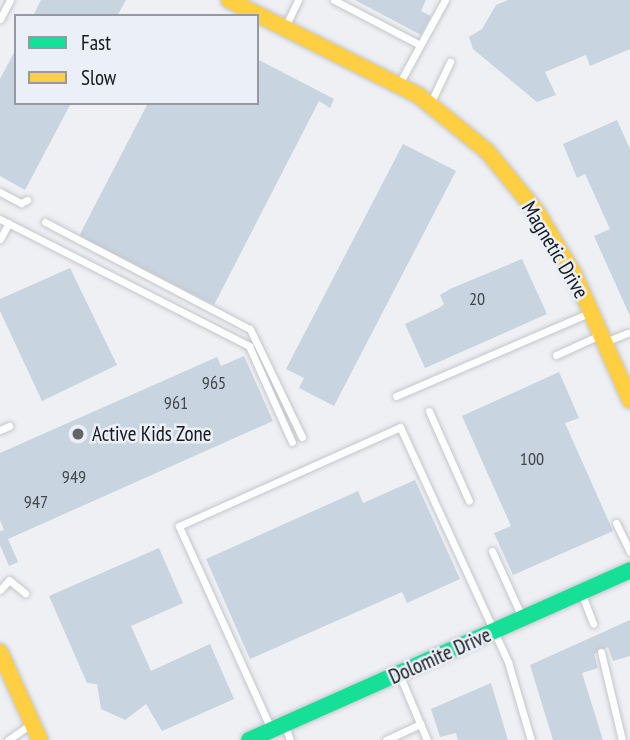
<!DOCTYPE html>
<style>
body{margin:0}
#map{position:relative;width:630px;height:740px;overflow:hidden;background:#eef0f4;font-family:"PT Sans Narrow",sans-serif}
div>[style]{position:absolute}
[style*='--x']{left:calc(var(--x)*1px);top:calc(var(--y)*1px);width:calc(var(--w)*1px);rotate:calc(var(--a)*1deg)}
.building>*{inset:0;background:#c8d4df}
.roads{filter:drop-shadow(0 0 2px #c5c6c9) drop-shadow(0 0 2px #c5c6c9)}
.lane>*{height:7px;margin:-3.5px;padding:0 3.5px;transform-origin:3.5px;border-radius:3.5px;background:#fcfdfd}
.fast>*{height:16px;margin:-8px;padding:0 8px;transform-origin:8px;border-radius:8px;background:#16e098}
.slow>*{height:16px;margin:-8px;padding:0 8px;transform-origin:8px;border-radius:8px;background:#ffcf43}
.dots>*{width:19px;height:19px;translate:-50% -50%;box-sizing:border-box;border:4px solid #ebeff7;border-radius:50%}
span{translate:-50% -50%;white-space:nowrap;text-align:center;line-height:1.15;-webkit-text-stroke:5px #ebeff7;paint-order:stroke}
.number-label{font-size:18px;color:#42474b}
.number-label span{-webkit-text-stroke-width:0}
.street-label{font-size:21px;color:#16181a}
.poi-label{font-size:21px;color:#16181a}
.left{translate:0 -50%;text-align:left}
.legend{position:absolute;left:14px;top:14px;width:245px;height:91px;box-sizing:border-box;background:#ebeff7;border:2px solid #96999f;margin:0;padding:9px 12px;list-style:none;font-size:21px;color:#16181a}
.legend li{display:flex;align-items:center;gap:14px;height:35px}
.legend b{width:35px;border:2px solid #96999f}
</style>
<div id="map">
<div class="building">
<i style="clip-path:polygon(41px 0,126px 0,117px 16px,33px 16px)"></i>
<i style="clip-path:polygon(355px 0,426px 0,421px 11px,431px 16px,421px 35px)"></i>
<i style="clip-path:polygon(508px 0,630px 0,630px 49px,590px 66px,586px 55px,545px 72px,556px 95px,537px 102px,473px 49px,469px 37px,482px 29px,496px 5px)"></i>
<i style="clip-path:polygon(16px 49px,16px 103px,71px 103px,25px 190px,0 176px,0 79px)"></i>
<i style="clip-path:polygon(257px 59px,334px 99px,330px 108px,319px 101px,214px 305px,79px 236px,148px 103px,257px 103px)"></i>
<i style="clip-path:polygon(617px 120px,630px 149px,630px 316px,594px 236px,610px 229px,585px 174px,577px 178px,563px 144px)"></i>
<i style="clip-path:polygon(403px 144px,456px 171px,334px 406px,299px 388px,304px 378px,286px 369px)"></i>
<i style="clip-path:polygon(522px 259px,547px 314px,425px 368px,405px 324px,439px 308px,444px 304px,440px 295px,450px 289px)"></i>
<i style="clip-path:polygon(70px 268px,117px 365px,42px 401px,0 311px,0 299px)"></i>
<i style="clip-path:polygon(244px 356px,273px 421px,8px 539px,18px 562px,9px 566px,0 545px,0 531px,4px 530px,0 520px,0 453px,217px 357px,221px 366px)"></i>
<i style="clip-path:polygon(559px 372px,579px 418px,565px 423px,613px 531px,513px 575px,494px 533px,511px 526px,462px 416px)"></i>
<i style="clip-path:polygon(415px 480px,460px 579px,407px 603px,402px 592px,250px 659px,206px 559px,358px 491px,363px 503px)"></i>
<i style="clip-path:polygon(159px 548px,183px 603px,131px 626px,151px 671px,210px 644px,234px 699px,162px 731px,146px 704px,125px 720px,101px 709px,97px 684px,87px 683px,49px 596px)"></i>
<i style="clip-path:polygon(630px 620px,630px 656px,613px 661px,608px 647px,594px 654px,598px 668px,582px 673px,603px 740px,553px 740px,530px 665px)"></i>
<i style="clip-path:polygon(491px 683px,508px 740px,458px 740px,456px 733px,440px 737px,431px 709px)"></i>
</div>
<div class="roads">
<div class="lane">
<i style="--x:334;--y:0;--w:97;--a:27.6"></i>
<i style="--x:0;--y:19;--w:21;--a:-62"></i>
<i style="--x:285;--y:27;--w:30;--a:-64"></i>
<i style="--x:399;--y:84;--w:96;--a:-61.3"></i>
<i style="--x:430;--y:104;--w:47;--a:-64.5"></i>
<i style="--x:0;--y:192;--w:24;--a:28"></i>
<i style="--x:21;--y:203;--w:7;--a:-27"></i>
<i style="--x:0;--y:219;--w:280;--a:27"></i>
<i style="--x:249;--y:346;--w:105;--a:65.9"></i>
<i style="--x:45;--y:222;--w:231;--a:27.6"></i>
<i style="--x:250;--y:329;--w:120;--a:64.3"></i>
<i style="--x:0;--y:239;--w:18;--a:-61"></i>
<i style="--x:605;--y:342;--w:24;--a:-22"></i>
<i style="--x:556;--y:355;--w:48;--a:-24.4"></i>
<i style="--x:396;--y:396;--w:210;--a:-23.3"></i>
<i style="--x:429;--y:411;--w:98;--a:66"></i>
<i style="--x:0;--y:430;--w:10;--a:-24"></i>
<i style="--x:616;--y:523;--w:32;--a:64"></i>
<i style="--x:492;--y:551;--w:70;--a:65.6"></i>
<i style="--x:0;--y:590;--w:13;--a:-48"></i>
<i style="--x:9;--y:580;--w:21;--a:39"></i>
<i style="--x:581;--y:592;--w:34;--a:69"></i>
<i style="--x:601;--y:652;--w:90;--a:76.6"></i>
<i style="--x:400;--y:676;--w:69;--a:67.1"></i>
<i style="--x:285;--y:725;--w:16;--a:72"></i>
<i style="--x:271;--y:729;--w:223;--a:-114.4"></i>
<i style="--x:179;--y:526;--w:242;--a:-24.1"></i>
<i style="--x:400;--y:427;--w:259;--a:65.3"></i>
<i style="--x:508;--y:662;--w:81;--a:73.6"></i>
<i style="--x:8;--y:740;--w:29;--a:-35"></i>
<i style="--x:386;--y:740;--w:38;--a:-25"></i>
</div>
<div class="fast">
<i style="--x:249;--y:740;--w:417;--a:-24"></i>
</div>
<div class="slow">
<i style="--x:229;--y:0;--w:212;--a:26.7"></i>
<i style="--x:418;--y:95;--w:89;--a:39.1"></i>
<i style="--x:487;--y:151;--w:79;--a:50.7"></i>
<i style="--x:537;--y:212;--w:74;--a:59.3"></i>
<i style="--x:575;--y:276;--w:136;--a:66.1"></i>
<i style="--x:0;--y:652;--w:97;--a:65.6"></i>
</div>
</div>
<div class="dots">
<i style="left:78px;top:434px;background:#626466"></i>
</div>
<div class="number-label">
<span style="left:477px;top:299px">20</span>
<span style="left:214px;top:383px">965</span>
<span style="left:176px;top:403px">961</span>
<span style="left:532px;top:459px">100</span>
<span style="left:74px;top:477px">949</span>
<span style="left:36px;top:502px">947</span>
</div>
<div class="street-label">
<span style="left:555px;top:250px;rotate:59deg">Magnetic Drive</span>
<span style="left:440px;top:656px;rotate:-24deg">Dolomite Drive</span>
</div>
<div class="poi-label">
<span class="left" style="left:92px;top:434px">Active Kids Zone</span>
</div>
<ul class="legend">
<li><b style="height:9px;background:#16e098"></b>Fast</li>
<li><b style="height:9px;background:#ffcf43"></b>Slow</li>
</ul>
</div>
